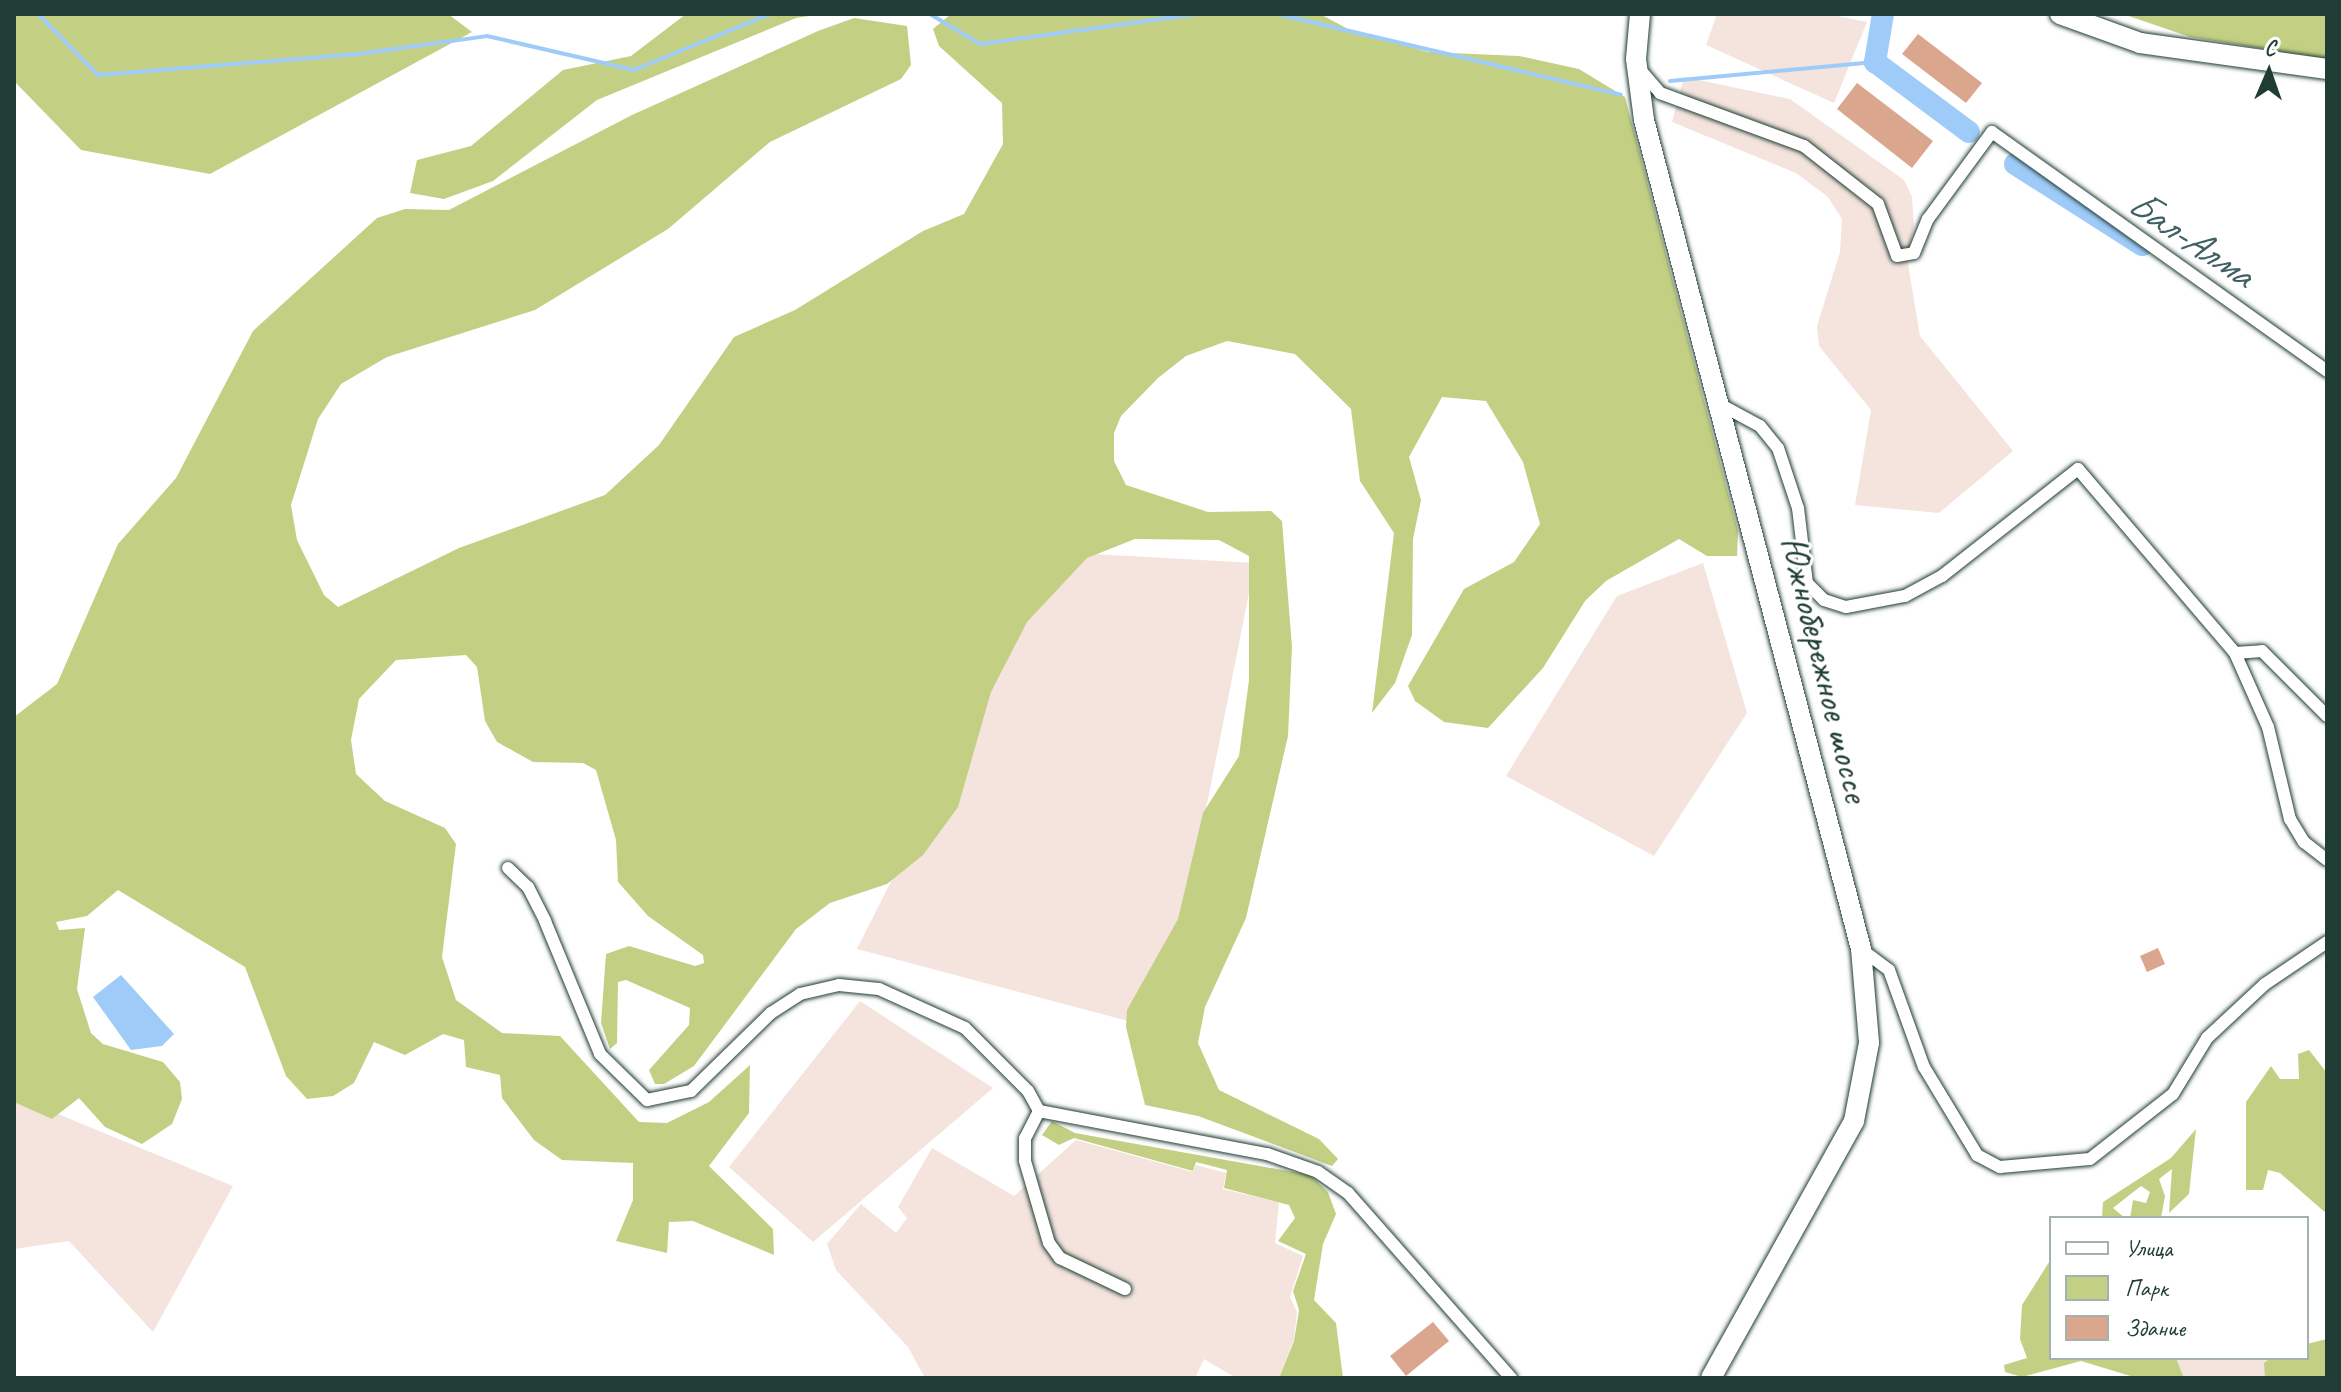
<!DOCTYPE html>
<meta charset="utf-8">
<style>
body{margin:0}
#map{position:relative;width:2341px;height:1392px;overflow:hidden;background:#fff;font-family:Caveat,sans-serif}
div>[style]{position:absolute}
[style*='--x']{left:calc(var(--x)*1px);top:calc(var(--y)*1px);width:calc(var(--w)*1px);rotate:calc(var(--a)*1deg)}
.built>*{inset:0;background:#f4e4dd}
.green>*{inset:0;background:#c3d084}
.water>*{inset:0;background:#9fcbf9}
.stream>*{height:4px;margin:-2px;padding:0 2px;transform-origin:2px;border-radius:2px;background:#9fcbf9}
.river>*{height:22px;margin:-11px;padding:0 11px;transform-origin:11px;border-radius:11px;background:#9fcbf9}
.building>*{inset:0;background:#daa68e}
.roads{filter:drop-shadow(0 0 2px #1f3d34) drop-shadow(0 0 2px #1f3d34)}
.minor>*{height:12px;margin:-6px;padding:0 6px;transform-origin:6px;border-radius:6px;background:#fff}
.trunk>*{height:20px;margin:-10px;padding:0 10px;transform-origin:10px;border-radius:10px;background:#fff}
span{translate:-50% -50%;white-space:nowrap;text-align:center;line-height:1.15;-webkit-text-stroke:6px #fff;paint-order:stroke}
.street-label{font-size:38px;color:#1f3d34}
.water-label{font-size:40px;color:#3f6065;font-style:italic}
.frame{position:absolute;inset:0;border:16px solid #1f3d34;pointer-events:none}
.legend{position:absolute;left:2049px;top:1216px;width:260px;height:144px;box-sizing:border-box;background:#fff;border:2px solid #a5b1ae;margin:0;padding:10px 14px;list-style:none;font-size:24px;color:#1f3d34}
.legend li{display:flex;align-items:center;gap:16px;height:40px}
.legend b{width:40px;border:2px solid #a5b1ae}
.north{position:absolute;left:2229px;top:32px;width:80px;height:80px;-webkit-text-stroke:6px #fff;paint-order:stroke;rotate:2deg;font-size:22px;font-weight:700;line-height:32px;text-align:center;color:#1f3d34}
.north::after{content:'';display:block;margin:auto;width:28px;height:36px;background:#1f3d34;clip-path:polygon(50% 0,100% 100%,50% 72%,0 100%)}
</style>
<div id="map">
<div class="built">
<i style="clip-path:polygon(1717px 14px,1827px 14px,1867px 22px,1834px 103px,1706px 45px)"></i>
<i style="clip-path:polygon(1684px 77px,1790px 99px,1904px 180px,1912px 197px,1914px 226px,1907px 258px,1920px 336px,2013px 451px,1939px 513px,1855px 505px,1871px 410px,1819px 346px,1817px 326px,1840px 252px,1842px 219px,1828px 197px,1796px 173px,1672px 122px)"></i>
<i style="clip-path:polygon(1057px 552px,1255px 563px,1162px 1030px,857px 949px)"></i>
<i style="clip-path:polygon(1703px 563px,1747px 713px,1654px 856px,1506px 776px,1617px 596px)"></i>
<i style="clip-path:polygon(860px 1001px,993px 1088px,813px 1242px,729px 1167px)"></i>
<i style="clip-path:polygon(14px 1096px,233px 1186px,153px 1332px,69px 1241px,14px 1249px)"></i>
<i style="clip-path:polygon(1076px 1140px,1193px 1172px,1196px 1165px,1226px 1173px,1223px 1189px,1279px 1202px,1275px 1243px,1303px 1256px,1290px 1297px,1297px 1312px,1294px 1339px,1279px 1378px,1236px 1378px,1204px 1359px,1195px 1378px,925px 1378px,908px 1347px,836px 1270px,827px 1244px,861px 1204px,896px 1233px,907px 1218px,898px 1207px,932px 1148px,1014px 1196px)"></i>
<i style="clip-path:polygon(2327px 1339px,2327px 1378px,2184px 1378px,2176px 1358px,2307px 1358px,2307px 1344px)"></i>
</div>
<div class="green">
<i style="clip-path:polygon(14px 14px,448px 14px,472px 32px,210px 174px,81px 150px,14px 81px)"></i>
<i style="clip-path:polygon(686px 14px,822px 14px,796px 18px,597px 100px,493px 181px,444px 199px,410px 193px,417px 160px,471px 146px,563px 70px,631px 56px)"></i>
<i style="clip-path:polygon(951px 14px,1320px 14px,1348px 29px,1428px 52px,1519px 56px,1579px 69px,1625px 97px,1738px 531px,1737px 556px,1707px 556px,1679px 539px,1606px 581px,1585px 601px,1543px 668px,1488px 728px,1444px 722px,1415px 701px,1408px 686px,1464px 589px,1514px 562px,1540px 524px,1523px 462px,1486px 401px,1442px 397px,1409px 457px,1421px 500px,1413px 539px,1412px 635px,1395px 683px,1372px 713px,1394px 533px,1360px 481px,1351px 409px,1295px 354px,1227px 341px,1186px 356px,1158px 378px,1121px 416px,1114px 433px,1114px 461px,1126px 485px,1208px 512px,1271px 511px,1282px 521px,1292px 647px,1288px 736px,1246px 918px,1205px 1007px,1198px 1043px,1219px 1090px,1319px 1139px,1338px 1159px,1332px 1166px,1198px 1116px,1145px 1105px,1126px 1027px,1127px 1010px,1178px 919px,1203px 813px,1239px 756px,1249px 680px,1249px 556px,1219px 540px,1135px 539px,1087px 558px,1027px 622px,991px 692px,958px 807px,923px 855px,887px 884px,830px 903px,796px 929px,694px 1066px,664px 1084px,655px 1084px,649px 1070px,689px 1025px,690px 1008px,626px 980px,618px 982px,617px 1043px,610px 1049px,601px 1023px,606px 954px,629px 946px,695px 966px,704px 963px,703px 955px,648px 916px,618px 882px,616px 840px,596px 770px,583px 763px,533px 762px,497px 742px,485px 721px,477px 667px,466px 655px,396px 660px,359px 699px,351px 740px,356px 774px,385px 801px,445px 828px,456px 844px,442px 957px,456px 1000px,502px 1033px,560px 1036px,639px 1122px,667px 1123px,709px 1102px,750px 1065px,749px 1113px,709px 1166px,773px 1229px,774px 1255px,693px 1221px,669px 1222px,667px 1253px,616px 1241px,633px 1200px,633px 1163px,562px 1160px,534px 1140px,502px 1098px,500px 1075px,466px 1067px,464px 1040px,443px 1034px,405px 1055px,374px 1042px,354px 1083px,333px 1096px,307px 1099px,286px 1076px,245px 967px,118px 890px,87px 916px,56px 922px,59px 930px,85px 928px,77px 989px,91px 1033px,103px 1044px,163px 1062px,180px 1082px,182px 1099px,172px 1124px,142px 1144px,105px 1127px,79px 1098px,52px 1119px,14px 1102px,14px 717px,57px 684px,118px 544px,176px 478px,253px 331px,377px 218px,405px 209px,449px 210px,632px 115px,818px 31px,854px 18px,907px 26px,911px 65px,901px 79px,770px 142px,668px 229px,535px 310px,387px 357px,341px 384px,318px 419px,291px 505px,297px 540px,324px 595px,338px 607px,459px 548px,605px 495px,659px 445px,734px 337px,795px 310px,923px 231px,964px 214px,1003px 144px,1002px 103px,939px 46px,933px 29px)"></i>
<i style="clip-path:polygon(2123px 14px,2327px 14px,2327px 59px,2190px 37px)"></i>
<i style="clip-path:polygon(2309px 1050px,2327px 1073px,2327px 1214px,2280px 1173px,2268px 1170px,2263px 1190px,2246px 1190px,2246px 1102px,2271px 1066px,2280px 1079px,2299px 1079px,2298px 1054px)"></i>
<i style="clip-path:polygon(1052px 1121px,1075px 1133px,1310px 1175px,1328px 1192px,1336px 1214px,1323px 1244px,1314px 1300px,1336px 1323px,1343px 1378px,1279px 1378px,1294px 1341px,1299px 1310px,1293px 1291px,1306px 1254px,1278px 1241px,1295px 1218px,1289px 1205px,1224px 1188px,1227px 1170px,1196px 1162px,1193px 1171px,1074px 1138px,1059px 1145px,1042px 1135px)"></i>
<i style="clip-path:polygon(2196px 1129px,2189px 1194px,2169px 1213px,2172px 1169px,2159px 1179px,2165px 1196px,2161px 1218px,2130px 1218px,2133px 1200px,2146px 1203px,2150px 1192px,2141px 1186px,2113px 1208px,2125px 1218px,2102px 1218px,2103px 1202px,2171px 1158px)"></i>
<i style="clip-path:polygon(2051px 1259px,2051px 1358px,2176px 1358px,2184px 1378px,2137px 1378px,2081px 1361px,2022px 1377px,2005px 1372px,2004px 1365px,2027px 1358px,2020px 1339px,2022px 1305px)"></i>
<i style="clip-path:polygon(2327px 1339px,2327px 1378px,2265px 1378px,2264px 1363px,2271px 1358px,2307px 1358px,2307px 1344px)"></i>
</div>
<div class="water">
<i style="clip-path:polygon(121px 975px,174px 1034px,162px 1046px,131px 1050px,93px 997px)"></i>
</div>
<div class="stream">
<i style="--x:38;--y:14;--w:86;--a:45.5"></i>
<i style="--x:98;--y:75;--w:261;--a:-4.6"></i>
<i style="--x:358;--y:54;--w:130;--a:-7.9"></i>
<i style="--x:487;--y:36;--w:151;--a:13"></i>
<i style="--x:634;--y:70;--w:147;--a:-22.4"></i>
<i style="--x:930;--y:14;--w:58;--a:31"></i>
<i style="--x:980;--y:44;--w:219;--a:-7.9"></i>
<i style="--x:1277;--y:14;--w:353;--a:13.2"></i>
<i style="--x:1670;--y:81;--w:206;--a:-5.3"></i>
</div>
<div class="river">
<i style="--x:1883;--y:14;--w:49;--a:99.5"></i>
<i style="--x:1875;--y:62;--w:117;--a:36.7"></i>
<i style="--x:2015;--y:164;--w:151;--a:32.5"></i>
</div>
<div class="building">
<i style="clip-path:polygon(1918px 34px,1982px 83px,1966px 103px,1902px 54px)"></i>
<i style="clip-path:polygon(1857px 83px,1933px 141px,1912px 168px,1837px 109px)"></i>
<i style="clip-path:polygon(2158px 948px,2165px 964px,2147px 972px,2140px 956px)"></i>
<i style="clip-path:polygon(1433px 1322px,1449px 1341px,1406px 1376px,1390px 1356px)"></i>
</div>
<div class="roads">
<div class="minor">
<i style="--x:1642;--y:72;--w:28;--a:49"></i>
<i style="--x:1660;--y:93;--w:153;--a:20.2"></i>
<i style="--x:1804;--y:146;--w:94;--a:38.1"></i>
<i style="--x:1878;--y:204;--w:55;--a:69.9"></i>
<i style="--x:1897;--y:256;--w:17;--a:-10"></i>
<i style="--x:1914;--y:253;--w:37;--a:-68"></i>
<i style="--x:1928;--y:219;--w:108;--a:-53.7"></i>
<i style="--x:1992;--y:132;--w:412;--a:35.5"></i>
<i style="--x:1723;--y:406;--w:42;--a:28.4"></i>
<i style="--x:1760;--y:426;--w:28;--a:51"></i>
<i style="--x:1778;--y:448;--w:63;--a:71.6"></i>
<i style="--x:1798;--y:508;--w:76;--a:83.2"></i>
<i style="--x:1807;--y:583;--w:24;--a:45"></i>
<i style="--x:1824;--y:600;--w:23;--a:18"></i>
<i style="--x:1846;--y:607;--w:60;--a:-10.6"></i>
<i style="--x:1905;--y:596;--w:42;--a:-28.4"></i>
<i style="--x:1942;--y:576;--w:173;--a:-38.2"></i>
<i style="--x:2078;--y:469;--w:242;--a:49.5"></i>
<i style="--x:2235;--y:653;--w:81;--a:66"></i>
<i style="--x:2268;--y:727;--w:95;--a:76.6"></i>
<i style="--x:2290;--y:819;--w:27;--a:59"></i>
<i style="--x:2304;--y:842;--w:29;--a:38"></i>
<i style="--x:2235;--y:653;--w:27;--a:-4"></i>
<i style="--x:2262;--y:651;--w:92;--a:45"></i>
<i style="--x:508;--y:868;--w:28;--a:44"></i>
<i style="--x:528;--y:887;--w:38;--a:63"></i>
<i style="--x:545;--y:921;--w:144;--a:67.5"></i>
<i style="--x:600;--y:1054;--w:66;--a:44.4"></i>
<i style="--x:647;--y:1100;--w:45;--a:-11.6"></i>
<i style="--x:691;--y:1091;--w:112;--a:-44.3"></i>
<i style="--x:771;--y:1013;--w:35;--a:-33"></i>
<i style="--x:800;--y:994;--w:40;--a:-13"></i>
<i style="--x:839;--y:985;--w:40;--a:5.7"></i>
<i style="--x:879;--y:989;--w:94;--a:24.4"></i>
<i style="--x:965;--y:1028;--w:89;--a:45"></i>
<i style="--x:1028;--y:1091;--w:23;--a:61"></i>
<i style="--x:1039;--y:1111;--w:232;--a:10.7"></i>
<i style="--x:1267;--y:1154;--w:54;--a:19.4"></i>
<i style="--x:1318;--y:1172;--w:37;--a:35"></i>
<i style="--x:1348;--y:1193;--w:247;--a:48.6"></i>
<i style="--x:1861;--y:949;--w:35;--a:37"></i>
<i style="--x:1889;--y:970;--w:103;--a:70.2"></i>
<i style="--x:1924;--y:1067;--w:103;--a:58.9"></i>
<i style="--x:1977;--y:1155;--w:26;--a:28"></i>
<i style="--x:2000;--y:1167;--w:90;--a:-5.1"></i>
<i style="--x:2090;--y:1159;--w:105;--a:-38.1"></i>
<i style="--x:2173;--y:1094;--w:66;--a:-58.7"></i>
<i style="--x:2207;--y:1038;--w:79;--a:-43"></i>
<i style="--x:2265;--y:984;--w:75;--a:-34.1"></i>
<i style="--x:1039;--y:1111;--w:30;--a:117"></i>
<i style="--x:1025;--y:1138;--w:23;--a:90"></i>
<i style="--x:1025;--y:1161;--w:85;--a:73.7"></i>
<i style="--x:1049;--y:1243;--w:19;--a:54"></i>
<i style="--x:1060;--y:1258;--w:72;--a:25.5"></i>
</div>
<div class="trunk">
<i style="--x:1640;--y:14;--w:45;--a:95.1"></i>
<i style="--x:1636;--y:59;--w:62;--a:82.5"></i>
<i style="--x:1644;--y:120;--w:857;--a:75.33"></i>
<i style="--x:1861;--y:949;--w:94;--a:85.1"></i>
<i style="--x:1869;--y:1043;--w:79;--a:100.9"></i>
<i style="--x:1854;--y:1121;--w:294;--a:119.1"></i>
<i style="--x:2060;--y:14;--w:85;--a:19.9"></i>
<i style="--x:2140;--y:43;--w:189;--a:7.9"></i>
</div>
</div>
<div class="street-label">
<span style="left:1825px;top:669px;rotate:76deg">Южнобережное шоссе</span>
</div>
<div class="water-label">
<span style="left:2191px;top:238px;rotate:34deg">Бал-Алма</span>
</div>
<div class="frame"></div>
<ul class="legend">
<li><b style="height:10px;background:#fff"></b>Улица</li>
<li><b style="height:22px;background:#c3d084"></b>Парк</li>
<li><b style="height:22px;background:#daa68e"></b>Здание</li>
</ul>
<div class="north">С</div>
</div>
